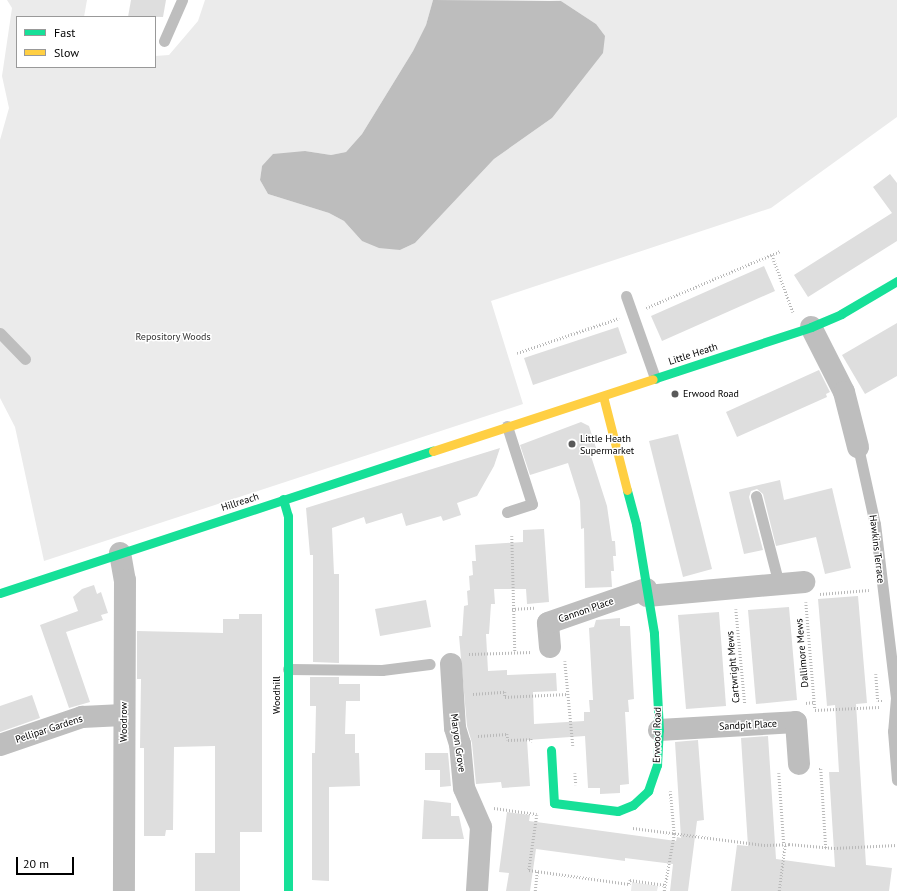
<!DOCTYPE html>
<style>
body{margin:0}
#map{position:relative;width:897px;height:891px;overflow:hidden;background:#fff;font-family:"PT Sans",sans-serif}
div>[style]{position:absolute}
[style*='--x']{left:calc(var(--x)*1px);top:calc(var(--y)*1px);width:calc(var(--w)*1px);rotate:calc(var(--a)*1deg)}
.green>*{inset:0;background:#ebebeb}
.water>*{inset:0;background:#bdbdbd}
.building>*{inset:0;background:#dedede}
.path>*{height:2.5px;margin-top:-1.25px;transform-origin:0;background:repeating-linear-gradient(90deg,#b9b9b9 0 1px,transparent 0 3px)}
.lane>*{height:11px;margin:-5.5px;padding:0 5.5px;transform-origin:5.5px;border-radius:5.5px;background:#bebebe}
.street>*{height:22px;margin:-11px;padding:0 11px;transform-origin:11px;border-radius:11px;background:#bebebe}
.fast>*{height:9px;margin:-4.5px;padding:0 4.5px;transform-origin:4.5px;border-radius:4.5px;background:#16e098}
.slow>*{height:9px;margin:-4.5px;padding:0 4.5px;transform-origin:4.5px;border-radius:4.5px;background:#ffcf43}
.dots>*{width:11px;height:11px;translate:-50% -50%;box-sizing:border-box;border:2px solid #fff;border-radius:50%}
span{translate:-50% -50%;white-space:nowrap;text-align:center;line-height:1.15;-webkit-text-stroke:3px #fff;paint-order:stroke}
.park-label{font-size:10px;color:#313131}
.street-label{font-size:10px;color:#000}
.poi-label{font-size:10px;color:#000}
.left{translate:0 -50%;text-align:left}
.legend{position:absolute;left:16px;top:16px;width:140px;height:52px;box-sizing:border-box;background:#fff;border:1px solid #999;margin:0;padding:5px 7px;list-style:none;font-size:12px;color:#000}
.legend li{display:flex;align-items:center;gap:8px;height:20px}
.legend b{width:20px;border:1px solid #999}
.scale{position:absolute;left:16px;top:857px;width:58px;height:18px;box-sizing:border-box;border:2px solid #000;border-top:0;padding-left:5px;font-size:12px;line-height:14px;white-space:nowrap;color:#000;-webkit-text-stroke:3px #fff;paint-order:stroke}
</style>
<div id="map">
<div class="green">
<i style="clip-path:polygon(7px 0,87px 0,84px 17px,17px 17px,17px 67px,155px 67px,155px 56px,169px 55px,198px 21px,205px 0,433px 0,426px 25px,413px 51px,362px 134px,346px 152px,331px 155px,305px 151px,262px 166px,260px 180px,268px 194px,329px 213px,344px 221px,362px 241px,400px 250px,415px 243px,494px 159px,552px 118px,596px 24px,561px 1px,549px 0,897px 0,897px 117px,771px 208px,491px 301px,523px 404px,44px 561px,15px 427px,0 398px,0 140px,9px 108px,2px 76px,12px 8px)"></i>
<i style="clip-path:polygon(632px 882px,658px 886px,657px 891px,631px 891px)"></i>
</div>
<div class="water">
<i style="clip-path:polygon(433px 0,561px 1px,596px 24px,605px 36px,603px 53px,552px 118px,494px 159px,415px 243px,400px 250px,379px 248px,362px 241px,344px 221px,329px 213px,268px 194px,260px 180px,262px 166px,273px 154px,305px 151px,331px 155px,346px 152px,362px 134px,413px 51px,426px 25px)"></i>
</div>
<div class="building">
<i style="clip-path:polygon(131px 0,166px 0,163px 17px,128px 17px)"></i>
<i style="clip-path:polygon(890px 174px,897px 183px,897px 241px,808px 297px,794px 275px,892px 213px,873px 187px)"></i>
<i style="clip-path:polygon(764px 266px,775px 291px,662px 341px,651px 316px)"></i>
<i style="clip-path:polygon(897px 323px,897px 376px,865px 394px,842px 355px)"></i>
<i style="clip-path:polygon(618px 327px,627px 353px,533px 385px,524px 358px)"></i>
<i style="clip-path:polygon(819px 370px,830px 392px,826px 394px,827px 397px,737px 437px,726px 412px)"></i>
<i style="clip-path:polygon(581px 422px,589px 426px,598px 454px,591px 456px,607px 506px,612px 541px,615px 541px,616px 556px,613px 556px,614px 571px,611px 571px,612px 587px,585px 588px,584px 528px,581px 529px,580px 501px,568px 463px,530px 475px,520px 445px)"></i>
<i style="clip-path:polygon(678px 434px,712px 569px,683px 577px,649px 441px)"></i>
<i style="clip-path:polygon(500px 448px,494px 466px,477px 496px,457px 503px,461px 515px,443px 521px,441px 516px,406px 526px,402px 513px,366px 524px,364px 517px,332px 528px,334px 574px,339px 574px,339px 663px,313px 662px,313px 555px,310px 555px,306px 508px)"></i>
<i style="clip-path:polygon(780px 480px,784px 500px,832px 488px,851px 568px,825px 574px,816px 537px,776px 546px,763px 494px,757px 489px,751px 491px,749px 497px,763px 550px,744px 554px,729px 492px)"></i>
<i style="clip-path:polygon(544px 529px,549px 602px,527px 604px,526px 589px,494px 589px,495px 604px,491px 604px,489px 634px,486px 634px,488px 671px,507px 670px,507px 675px,556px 673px,557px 691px,533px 692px,534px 724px,584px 721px,584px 712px,590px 712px,589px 700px,593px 700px,589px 628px,594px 627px,596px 620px,620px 618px,620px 626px,630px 626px,634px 699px,628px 700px,629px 712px,625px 712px,629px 784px,620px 785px,620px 793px,600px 794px,600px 788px,588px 788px,585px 736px,527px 740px,530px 786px,502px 788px,501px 782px,476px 784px,472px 743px,467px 726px,459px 636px,462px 636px,464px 606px,468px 605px,467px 591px,470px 590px,469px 576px,473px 575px,472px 561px,476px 561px,475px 545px,523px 542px,523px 530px)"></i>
<i style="clip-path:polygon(94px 585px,97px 594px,101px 592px,108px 613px,101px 615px,103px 620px,66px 632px,90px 702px,69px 708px,40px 625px,78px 611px,73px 597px,82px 589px)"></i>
<i style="clip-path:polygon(858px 596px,867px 703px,856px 704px,866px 865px,892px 868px,889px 891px,731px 891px,737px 845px,748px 846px,741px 738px,768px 736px,776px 859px,835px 867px,829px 772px,839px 772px,835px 705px,827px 706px,818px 599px)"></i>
<i style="clip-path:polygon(426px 600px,431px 627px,380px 636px,375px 609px)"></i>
<i style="clip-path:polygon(789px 607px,797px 700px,756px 704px,748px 610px)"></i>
<i style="clip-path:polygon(719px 612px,726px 706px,686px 709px,678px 615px)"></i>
<i style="clip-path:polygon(239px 614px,262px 614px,262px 832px,240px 832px,240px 891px,195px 891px,195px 853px,215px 853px,215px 746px,174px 747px,173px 830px,166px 830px,165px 836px,144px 836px,144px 748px,140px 748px,141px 679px,137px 679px,137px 631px,223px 633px,223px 619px,239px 619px)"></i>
<i style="clip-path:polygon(310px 677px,339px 677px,339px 684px,360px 684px,360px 701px,346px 701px,345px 734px,355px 734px,355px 753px,359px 753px,360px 786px,329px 787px,329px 881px,312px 880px,312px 753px,315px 753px,316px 706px,310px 706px)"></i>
<i style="clip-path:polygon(32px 695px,40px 718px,0 732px,0 706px)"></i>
<i style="clip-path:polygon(698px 740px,704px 820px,697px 821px,688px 891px,670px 891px,673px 864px,625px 858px,625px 861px,536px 849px,530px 891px,506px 891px,509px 873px,499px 872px,507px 812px,530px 815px,529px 821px,676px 841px,677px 837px,681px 838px,675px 742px)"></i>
<i style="clip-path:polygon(425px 753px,448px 753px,451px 786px,440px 787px,440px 770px,425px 770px)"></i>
<i style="clip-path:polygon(424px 800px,451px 803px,451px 816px,459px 816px,464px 839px,422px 839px)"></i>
</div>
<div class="path">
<i style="--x:772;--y:255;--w:61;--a:69.8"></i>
<i style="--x:646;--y:308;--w:146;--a:-23"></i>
<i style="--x:517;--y:353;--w:108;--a:-18.9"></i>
<i style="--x:512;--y:536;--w:115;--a:88.5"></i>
<i style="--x:820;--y:594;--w:49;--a:-4.7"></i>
<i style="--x:806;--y:602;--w:108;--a:85.2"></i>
<i style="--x:815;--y:710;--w:64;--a:-2.7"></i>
<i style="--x:512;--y:609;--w:22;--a:-3"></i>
<i style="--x:736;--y:609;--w:95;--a:84.6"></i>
<i style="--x:469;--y:654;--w:63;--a:-1.8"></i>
<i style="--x:565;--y:661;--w:85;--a:84.6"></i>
<i style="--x:876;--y:674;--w:27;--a:86"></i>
<i style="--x:878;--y:701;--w:4;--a:0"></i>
<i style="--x:473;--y:694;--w:32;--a:-4"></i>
<i style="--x:505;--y:692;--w:5;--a:90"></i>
<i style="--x:505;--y:697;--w:63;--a:-2.7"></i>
<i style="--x:806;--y:703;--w:8;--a:-7"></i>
<i style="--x:478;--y:736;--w:29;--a:-4"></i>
<i style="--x:507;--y:734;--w:6;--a:81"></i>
<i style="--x:508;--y:740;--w:23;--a:-2"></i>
<i style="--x:531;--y:739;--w:3;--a:72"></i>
<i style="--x:819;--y:769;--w:2;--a:0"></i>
<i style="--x:821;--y:769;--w:79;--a:86.4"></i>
<i style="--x:575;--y:773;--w:12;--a:85"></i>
<i style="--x:779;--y:773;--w:71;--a:86"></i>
<i style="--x:494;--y:808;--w:43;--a:7.9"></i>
<i style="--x:537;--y:815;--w:56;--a:98.3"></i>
<i style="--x:529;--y:870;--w:101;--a:8"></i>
<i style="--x:629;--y:884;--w:4;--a:-76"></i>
<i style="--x:630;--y:880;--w:36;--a:8"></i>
<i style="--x:633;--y:828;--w:132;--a:7.4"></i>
<i style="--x:764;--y:845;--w:25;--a:-2"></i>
<i style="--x:789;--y:844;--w:45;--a:5.1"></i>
<i style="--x:834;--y:848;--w:63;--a:-2.7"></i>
<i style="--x:535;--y:891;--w:20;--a:-84"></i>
<i style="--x:664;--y:891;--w:58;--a:-80"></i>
<i style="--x:674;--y:834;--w:43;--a:-95.3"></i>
<i style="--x:779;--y:891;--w:47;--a:-82.7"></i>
</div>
<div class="lane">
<i style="--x:164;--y:41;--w:45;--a:-66.3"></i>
<i style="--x:626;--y:296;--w:87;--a:70.5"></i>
<i style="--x:0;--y:333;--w:36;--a:46"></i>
<i style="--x:858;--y:447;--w:79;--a:77.6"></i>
<i style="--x:875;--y:524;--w:175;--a:83.1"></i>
<i style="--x:896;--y:698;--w:33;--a:95"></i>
<i style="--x:893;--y:731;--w:49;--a:85.3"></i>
<i style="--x:756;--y:496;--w:91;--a:75.4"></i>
<i style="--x:507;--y:512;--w:26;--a:-18"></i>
<i style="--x:532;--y:504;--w:82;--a:-107.8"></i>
<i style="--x:288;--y:669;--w:94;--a:0.6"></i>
<i style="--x:382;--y:670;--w:48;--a:-7.1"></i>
</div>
<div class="street">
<i style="--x:811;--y:327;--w:73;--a:63.1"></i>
<i style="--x:844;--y:392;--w:57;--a:75.7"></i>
<i style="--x:120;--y:553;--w:27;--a:80"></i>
<i style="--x:125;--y:580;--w:311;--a:90.2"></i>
<i style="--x:647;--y:596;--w:158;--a:-5.1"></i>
<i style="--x:550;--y:647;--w:24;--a:-95"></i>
<i style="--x:548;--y:623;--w:104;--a:-19.1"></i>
<i style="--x:451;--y:664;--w:64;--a:86.4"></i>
<i style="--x:455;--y:728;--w:17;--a:73"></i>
<i style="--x:460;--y:744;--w:44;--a:84.8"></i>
<i style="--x:464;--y:788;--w:43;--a:66.4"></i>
<i style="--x:481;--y:827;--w:64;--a:93.6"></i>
<i style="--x:659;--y:730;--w:137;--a:-3.3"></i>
<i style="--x:796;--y:722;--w:42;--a:85.9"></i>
<i style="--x:0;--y:745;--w:87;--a:-18.9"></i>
<i style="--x:82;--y:717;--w:41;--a:-2.8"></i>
</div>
<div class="fast">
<i style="--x:653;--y:379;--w:166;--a:-18.2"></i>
<i style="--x:811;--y:327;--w:33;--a:-23"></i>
<i style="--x:841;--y:314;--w:65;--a:-30.5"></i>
<i style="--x:283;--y:499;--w:18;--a:74"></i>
<i style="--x:288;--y:516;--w:375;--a:90"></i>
<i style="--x:0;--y:593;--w:456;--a:-18.2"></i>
<i style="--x:551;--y:750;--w:53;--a:86.8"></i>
<i style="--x:554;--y:803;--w:64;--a:7.1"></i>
<i style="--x:618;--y:811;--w:16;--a:-22"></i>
<i style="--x:633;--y:805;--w:21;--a:-43"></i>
<i style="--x:648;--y:791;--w:28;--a:-71"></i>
<i style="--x:657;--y:765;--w:35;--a:-87"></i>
<i style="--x:659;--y:730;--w:97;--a:-93"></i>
<i style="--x:654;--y:633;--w:110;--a:-99.4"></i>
<i style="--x:636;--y:524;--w:35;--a:-105"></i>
</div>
<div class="slow">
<i style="--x:603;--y:396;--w:97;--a:75.7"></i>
<i style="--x:433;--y:451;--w:231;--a:-18.1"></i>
</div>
<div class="dots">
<i style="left:675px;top:394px;background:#595959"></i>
<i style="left:572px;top:444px;background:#595959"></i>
</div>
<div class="park-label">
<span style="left:173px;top:337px">Repository Woods</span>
</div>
<div class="street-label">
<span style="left:693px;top:354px;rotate:-18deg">Little Heath</span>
<span style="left:240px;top:502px;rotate:-18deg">Hillreach</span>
<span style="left:877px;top:549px;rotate:83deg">Hawkins Terrace</span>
<span style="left:586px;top:610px;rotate:-19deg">Cannon Place</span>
<span style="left:802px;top:653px;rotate:-95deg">Dallimore Mews</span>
<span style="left:733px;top:667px;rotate:-95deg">Cartwright Mews</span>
<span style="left:277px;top:695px;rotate:-90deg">Woodhill</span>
<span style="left:124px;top:722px;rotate:-90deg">Woodrow</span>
<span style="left:748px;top:725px;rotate:-3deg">Sandpit Place</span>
<span style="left:49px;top:729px;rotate:-18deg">Pellipar Gardens</span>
<span style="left:657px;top:735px;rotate:-89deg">Erwood Road</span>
<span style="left:458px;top:743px;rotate:82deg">Maryon Grove</span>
</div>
<div class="poi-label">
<span class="left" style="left:683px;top:394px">Erwood Road</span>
<span class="left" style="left:580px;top:444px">Little Heath<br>Supermarket</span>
</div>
<ul class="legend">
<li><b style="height:5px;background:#16e098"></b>Fast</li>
<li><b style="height:5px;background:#ffcf43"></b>Slow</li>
</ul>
<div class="scale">20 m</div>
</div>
